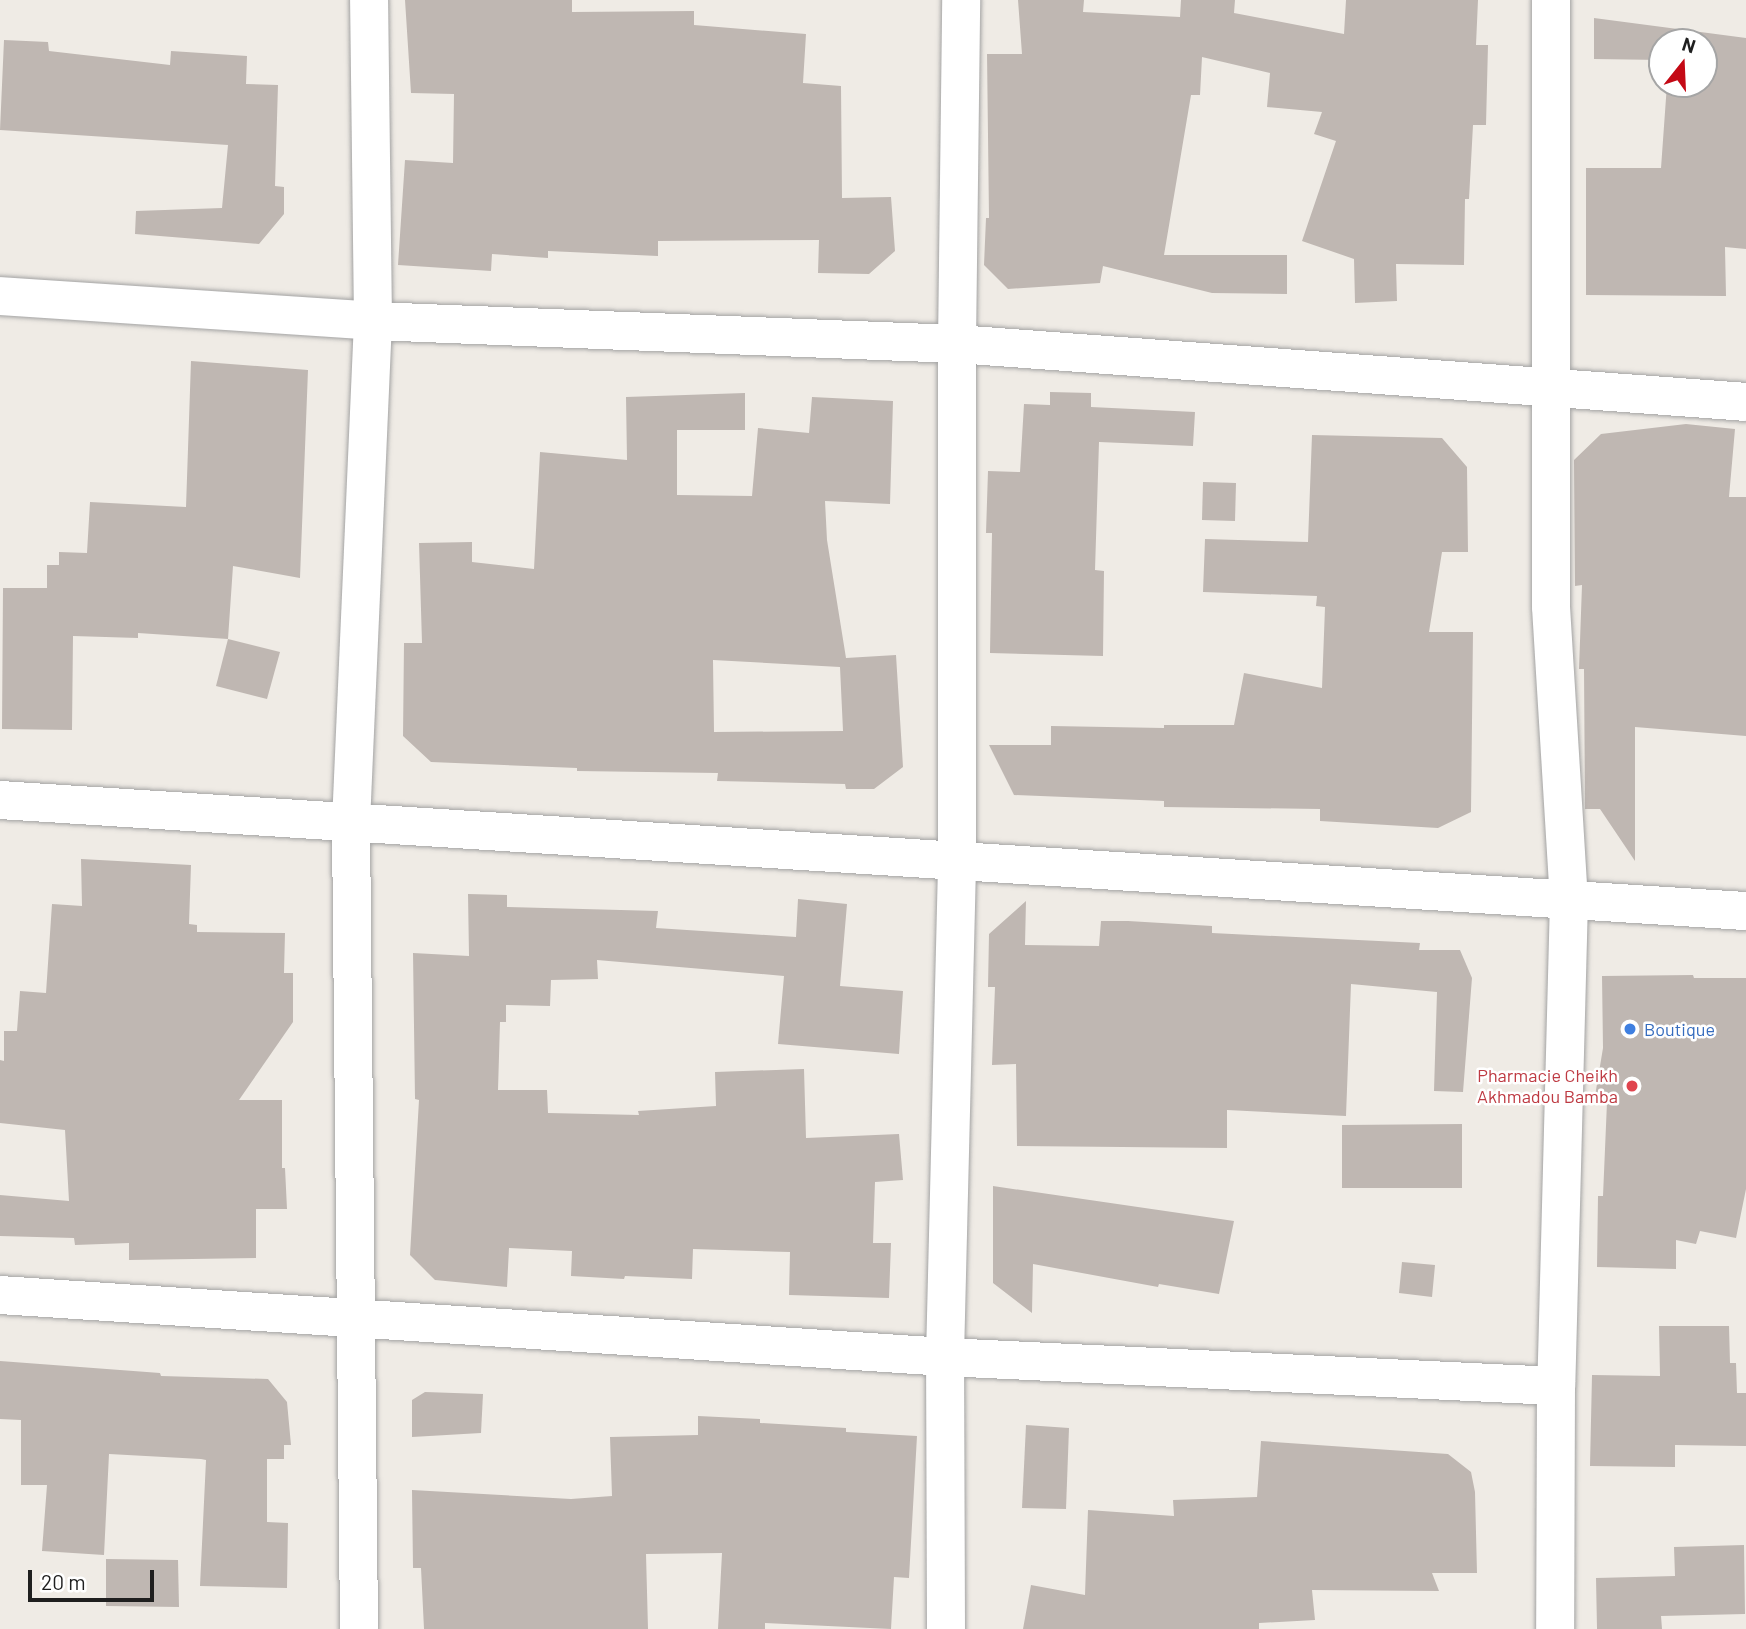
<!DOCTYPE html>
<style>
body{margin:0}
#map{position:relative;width:1746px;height:1629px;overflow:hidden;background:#efebe5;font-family:Barlow,sans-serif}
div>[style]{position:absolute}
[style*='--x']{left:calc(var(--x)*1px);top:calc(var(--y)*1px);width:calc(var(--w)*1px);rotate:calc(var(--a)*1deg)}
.building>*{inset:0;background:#bfb7b2}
.roads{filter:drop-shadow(0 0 2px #a3a3a3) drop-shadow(0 0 2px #a3a3a3)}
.minor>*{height:38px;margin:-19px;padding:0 19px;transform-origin:19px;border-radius:19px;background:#fff}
.dots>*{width:19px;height:19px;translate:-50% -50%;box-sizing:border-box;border:4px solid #fff;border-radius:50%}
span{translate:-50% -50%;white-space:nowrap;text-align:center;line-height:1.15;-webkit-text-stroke:5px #fff;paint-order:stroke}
.shop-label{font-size:18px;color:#366cbe}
.left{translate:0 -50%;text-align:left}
.health-label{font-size:18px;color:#be3a42}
.right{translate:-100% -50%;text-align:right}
.north{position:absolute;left:1648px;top:28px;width:70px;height:70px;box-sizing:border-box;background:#fff;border:2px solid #a5a5a5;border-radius:50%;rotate:18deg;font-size:19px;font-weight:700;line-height:28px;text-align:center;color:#1f1f1f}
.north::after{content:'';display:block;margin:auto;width:24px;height:32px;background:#c40915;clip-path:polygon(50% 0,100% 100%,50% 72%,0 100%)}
.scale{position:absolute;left:28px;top:1570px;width:126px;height:32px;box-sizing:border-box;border:4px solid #1f1f1f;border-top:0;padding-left:9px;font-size:21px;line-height:24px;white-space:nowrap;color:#1f1f1f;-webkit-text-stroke:5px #fff;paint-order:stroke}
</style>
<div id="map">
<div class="building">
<i style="clip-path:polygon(405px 0,572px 0,572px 12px,694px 11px,694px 25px,806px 34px,803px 83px,841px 86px,842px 198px,891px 197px,895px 251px,869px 274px,818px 273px,819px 240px,658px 241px,658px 256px,548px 251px,548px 258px,492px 254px,491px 271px,398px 265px,405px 160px,453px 163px,454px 94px,411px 93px)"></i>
<i style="clip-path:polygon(1018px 0,1084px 0,1083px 12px,1180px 17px,1181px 0,1235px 0,1234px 13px,1344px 34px,1346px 0,1478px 0,1476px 45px,1488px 45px,1486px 125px,1473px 125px,1469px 199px,1465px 199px,1464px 265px,1396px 264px,1397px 301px,1355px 303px,1354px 259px,1302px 241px,1336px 141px,1314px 134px,1322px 112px,1267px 107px,1270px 73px,1202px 57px,1200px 95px,1191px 95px,1164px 255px,1287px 255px,1287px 294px,1212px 293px,1103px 266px,1100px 283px,1008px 289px,984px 265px,986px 218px,989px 218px,987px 54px,1022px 54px)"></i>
<i style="clip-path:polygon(1594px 18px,1746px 38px,1746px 249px,1725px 247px,1726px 296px,1586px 295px,1586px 168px,1661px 168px,1667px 84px,1704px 84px,1704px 42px,1662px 42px,1662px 60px,1594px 59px)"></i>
<i style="clip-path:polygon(4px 40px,48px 42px,49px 51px,170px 65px,171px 51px,247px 56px,246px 84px,278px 85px,275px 186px,284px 187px,284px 214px,259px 244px,135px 234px,136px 211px,222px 208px,228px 145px,0 130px)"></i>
<i style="clip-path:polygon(191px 361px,308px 370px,300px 578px,233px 566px,228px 639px,138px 633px,138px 638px,73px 636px,72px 730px,2px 729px,3px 588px,47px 588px,47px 565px,59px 565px,59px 552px,87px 553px,90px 502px,186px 507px)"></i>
<i style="clip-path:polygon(1050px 392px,1091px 393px,1091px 407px,1195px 412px,1193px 446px,1099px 442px,1095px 570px,1104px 571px,1103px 656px,990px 653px,992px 533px,986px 533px,988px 471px,1020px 472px,1024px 404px,1050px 405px)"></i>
<i style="clip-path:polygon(evenodd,745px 393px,745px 430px,677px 430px,677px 495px,752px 496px,758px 428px,809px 433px,812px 397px,893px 401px,890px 504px,825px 501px,827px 540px,846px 658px,896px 655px,903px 767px,874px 789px,846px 789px,845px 784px,717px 781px,718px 773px,577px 771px,577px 768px,431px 762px,403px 736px,404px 643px,422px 643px,419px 543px,472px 542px,472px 562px,534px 569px,540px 452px,627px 460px,626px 397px,745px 393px,713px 660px,840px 667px,843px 731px,714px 732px,713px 660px)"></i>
<i style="clip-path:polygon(1686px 424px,1735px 429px,1729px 497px,1746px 497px,1746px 736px,1635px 727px,1635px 861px,1600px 809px,1585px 809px,1584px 669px,1579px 669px,1582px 585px,1575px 586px,1574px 460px,1601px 434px)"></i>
<i style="clip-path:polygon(1312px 435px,1442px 438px,1467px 467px,1468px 552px,1442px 552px,1429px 632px,1473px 632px,1471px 812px,1438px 828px,1320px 821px,1320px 809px,1164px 807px,1164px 801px,1014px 795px,989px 745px,1051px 745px,1051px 726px,1164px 728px,1164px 725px,1234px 725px,1244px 673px,1322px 688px,1325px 607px,1316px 606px,1317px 596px,1203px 592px,1205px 539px,1308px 542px)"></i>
<i style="clip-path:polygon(1203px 482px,1236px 483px,1235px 521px,1202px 520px)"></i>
<i style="clip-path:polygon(228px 639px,280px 652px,267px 699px,216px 686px)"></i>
<i style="clip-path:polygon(81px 859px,191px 865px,189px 924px,197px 925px,197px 932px,285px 933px,284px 973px,293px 973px,293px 1022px,239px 1100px,282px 1100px,282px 1168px,285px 1168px,287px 1209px,256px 1209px,256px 1258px,129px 1260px,129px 1243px,75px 1245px,74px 1238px,0 1236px,0 1195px,69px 1201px,65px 1130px,0 1123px,0 1060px,4px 1061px,4px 1031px,17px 1031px,20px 991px,46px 993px,52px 904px,82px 906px)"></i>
<i style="clip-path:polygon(468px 894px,507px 895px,507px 907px,658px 911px,656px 928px,796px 937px,798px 899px,847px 904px,840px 986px,903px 991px,899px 1054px,778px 1044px,784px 976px,597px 960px,598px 979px,551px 980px,550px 1006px,506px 1005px,506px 1022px,500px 1022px,498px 1090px,547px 1090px,548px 1113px,639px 1115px,638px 1111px,716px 1106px,715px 1072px,804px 1069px,806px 1138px,899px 1134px,903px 1180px,875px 1182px,873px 1243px,891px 1243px,889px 1298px,789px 1295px,790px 1252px,693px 1249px,692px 1279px,625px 1276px,624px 1279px,571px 1276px,572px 1251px,509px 1248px,507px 1287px,435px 1280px,410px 1255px,419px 1100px,415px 1099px,413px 953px,469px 956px)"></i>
<i style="clip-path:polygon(1026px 901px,1025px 945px,1099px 946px,1101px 921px,1128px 921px,1212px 926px,1212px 933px,1420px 943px,1419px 950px,1460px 950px,1472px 978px,1463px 1092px,1434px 1091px,1437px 992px,1351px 984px,1346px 1116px,1227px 1110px,1227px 1148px,1017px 1146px,1016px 1064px,992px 1065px,995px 987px,988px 987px,989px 934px)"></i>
<i style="clip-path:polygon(1693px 975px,1694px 978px,1746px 978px,1746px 1189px,1736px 1238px,1700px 1231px,1696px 1244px,1676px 1240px,1676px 1269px,1597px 1267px,1598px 1196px,1603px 1196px,1607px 1102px,1594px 1102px,1603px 1048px,1602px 976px)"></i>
<i style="clip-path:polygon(1462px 1124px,1462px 1188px,1342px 1188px,1342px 1125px)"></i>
<i style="clip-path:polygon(993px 1186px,1234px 1221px,1219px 1294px,1159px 1284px,1158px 1287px,1033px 1264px,1032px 1313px,993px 1283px)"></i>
<i style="clip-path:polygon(1402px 1262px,1435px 1265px,1432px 1297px,1399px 1293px)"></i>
<i style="clip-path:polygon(1659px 1326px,1729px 1326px,1730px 1363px,1736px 1363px,1737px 1393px,1746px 1393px,1746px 1446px,1675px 1445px,1675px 1467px,1590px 1466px,1592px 1375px,1660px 1376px)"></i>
<i style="clip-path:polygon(0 1361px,160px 1373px,161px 1376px,268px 1379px,287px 1402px,291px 1445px,284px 1445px,284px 1459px,267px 1459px,267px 1522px,288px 1523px,287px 1588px,200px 1586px,206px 1460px,201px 1459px,109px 1454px,104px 1555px,42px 1551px,47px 1485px,21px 1485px,21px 1420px,0 1419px)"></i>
<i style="clip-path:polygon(425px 1392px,483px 1394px,481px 1433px,412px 1437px,412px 1400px)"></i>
<i style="clip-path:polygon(698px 1416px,760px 1419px,760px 1423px,846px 1428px,846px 1432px,917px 1436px,909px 1578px,894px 1577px,891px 1629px,765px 1623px,765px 1629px,718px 1629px,722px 1553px,646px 1554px,648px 1629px,424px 1629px,421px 1568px,413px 1568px,412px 1490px,571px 1499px,612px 1496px,610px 1437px,698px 1435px)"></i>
<i style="clip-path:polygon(1026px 1425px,1069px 1428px,1066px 1509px,1022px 1508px)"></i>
<i style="clip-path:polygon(1261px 1441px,1448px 1454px,1471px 1472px,1475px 1492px,1477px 1573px,1432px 1573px,1439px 1591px,1312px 1590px,1315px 1620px,1259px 1623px,1259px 1629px,1023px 1629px,1031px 1585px,1085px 1595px,1088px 1510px,1174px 1516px,1173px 1500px,1257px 1497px)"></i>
<i style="clip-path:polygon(1744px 1545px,1745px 1614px,1661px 1616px,1662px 1629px,1597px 1629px,1596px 1578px,1675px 1576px,1674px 1547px)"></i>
<i style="clip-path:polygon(106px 1559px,178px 1560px,179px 1607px,106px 1606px)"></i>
</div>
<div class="roads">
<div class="minor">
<i style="--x:1551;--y:0;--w:607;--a:90"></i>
<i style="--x:1551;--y:607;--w:294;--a:86.5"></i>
<i style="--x:1569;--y:900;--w:486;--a:91.5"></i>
<i style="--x:1556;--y:1386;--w:243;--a:90.2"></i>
<i style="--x:0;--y:296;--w:374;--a:3.8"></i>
<i style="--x:373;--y:321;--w:584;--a:2.26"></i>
<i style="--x:957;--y:344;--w:791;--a:4.2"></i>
<i style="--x:0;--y:800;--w:1750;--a:3.64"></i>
<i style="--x:0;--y:1295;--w:947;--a:3.75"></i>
<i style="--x:945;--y:1357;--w:612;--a:2.72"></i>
<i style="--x:359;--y:1629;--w:806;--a:-90.57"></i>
<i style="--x:351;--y:823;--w:502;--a:-87.49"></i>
<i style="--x:373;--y:321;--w:321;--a:-90.7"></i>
<i style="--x:946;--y:1629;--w:272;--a:-90.2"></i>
<i style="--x:945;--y:1357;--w:496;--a:-88.6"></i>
<i style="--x:957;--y:861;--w:517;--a:-90"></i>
<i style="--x:957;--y:344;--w:344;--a:-89.3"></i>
</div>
</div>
<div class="dots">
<i style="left:1630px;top:1029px;background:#3f7fe0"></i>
<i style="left:1632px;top:1086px;background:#e0444e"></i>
</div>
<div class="shop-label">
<span class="left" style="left:1644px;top:1029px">Boutique</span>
</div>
<div class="health-label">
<span class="right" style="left:1618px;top:1086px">Pharmacie Cheikh<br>Akhmadou Bamba</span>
</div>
<div class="north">N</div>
<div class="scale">20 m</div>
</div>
